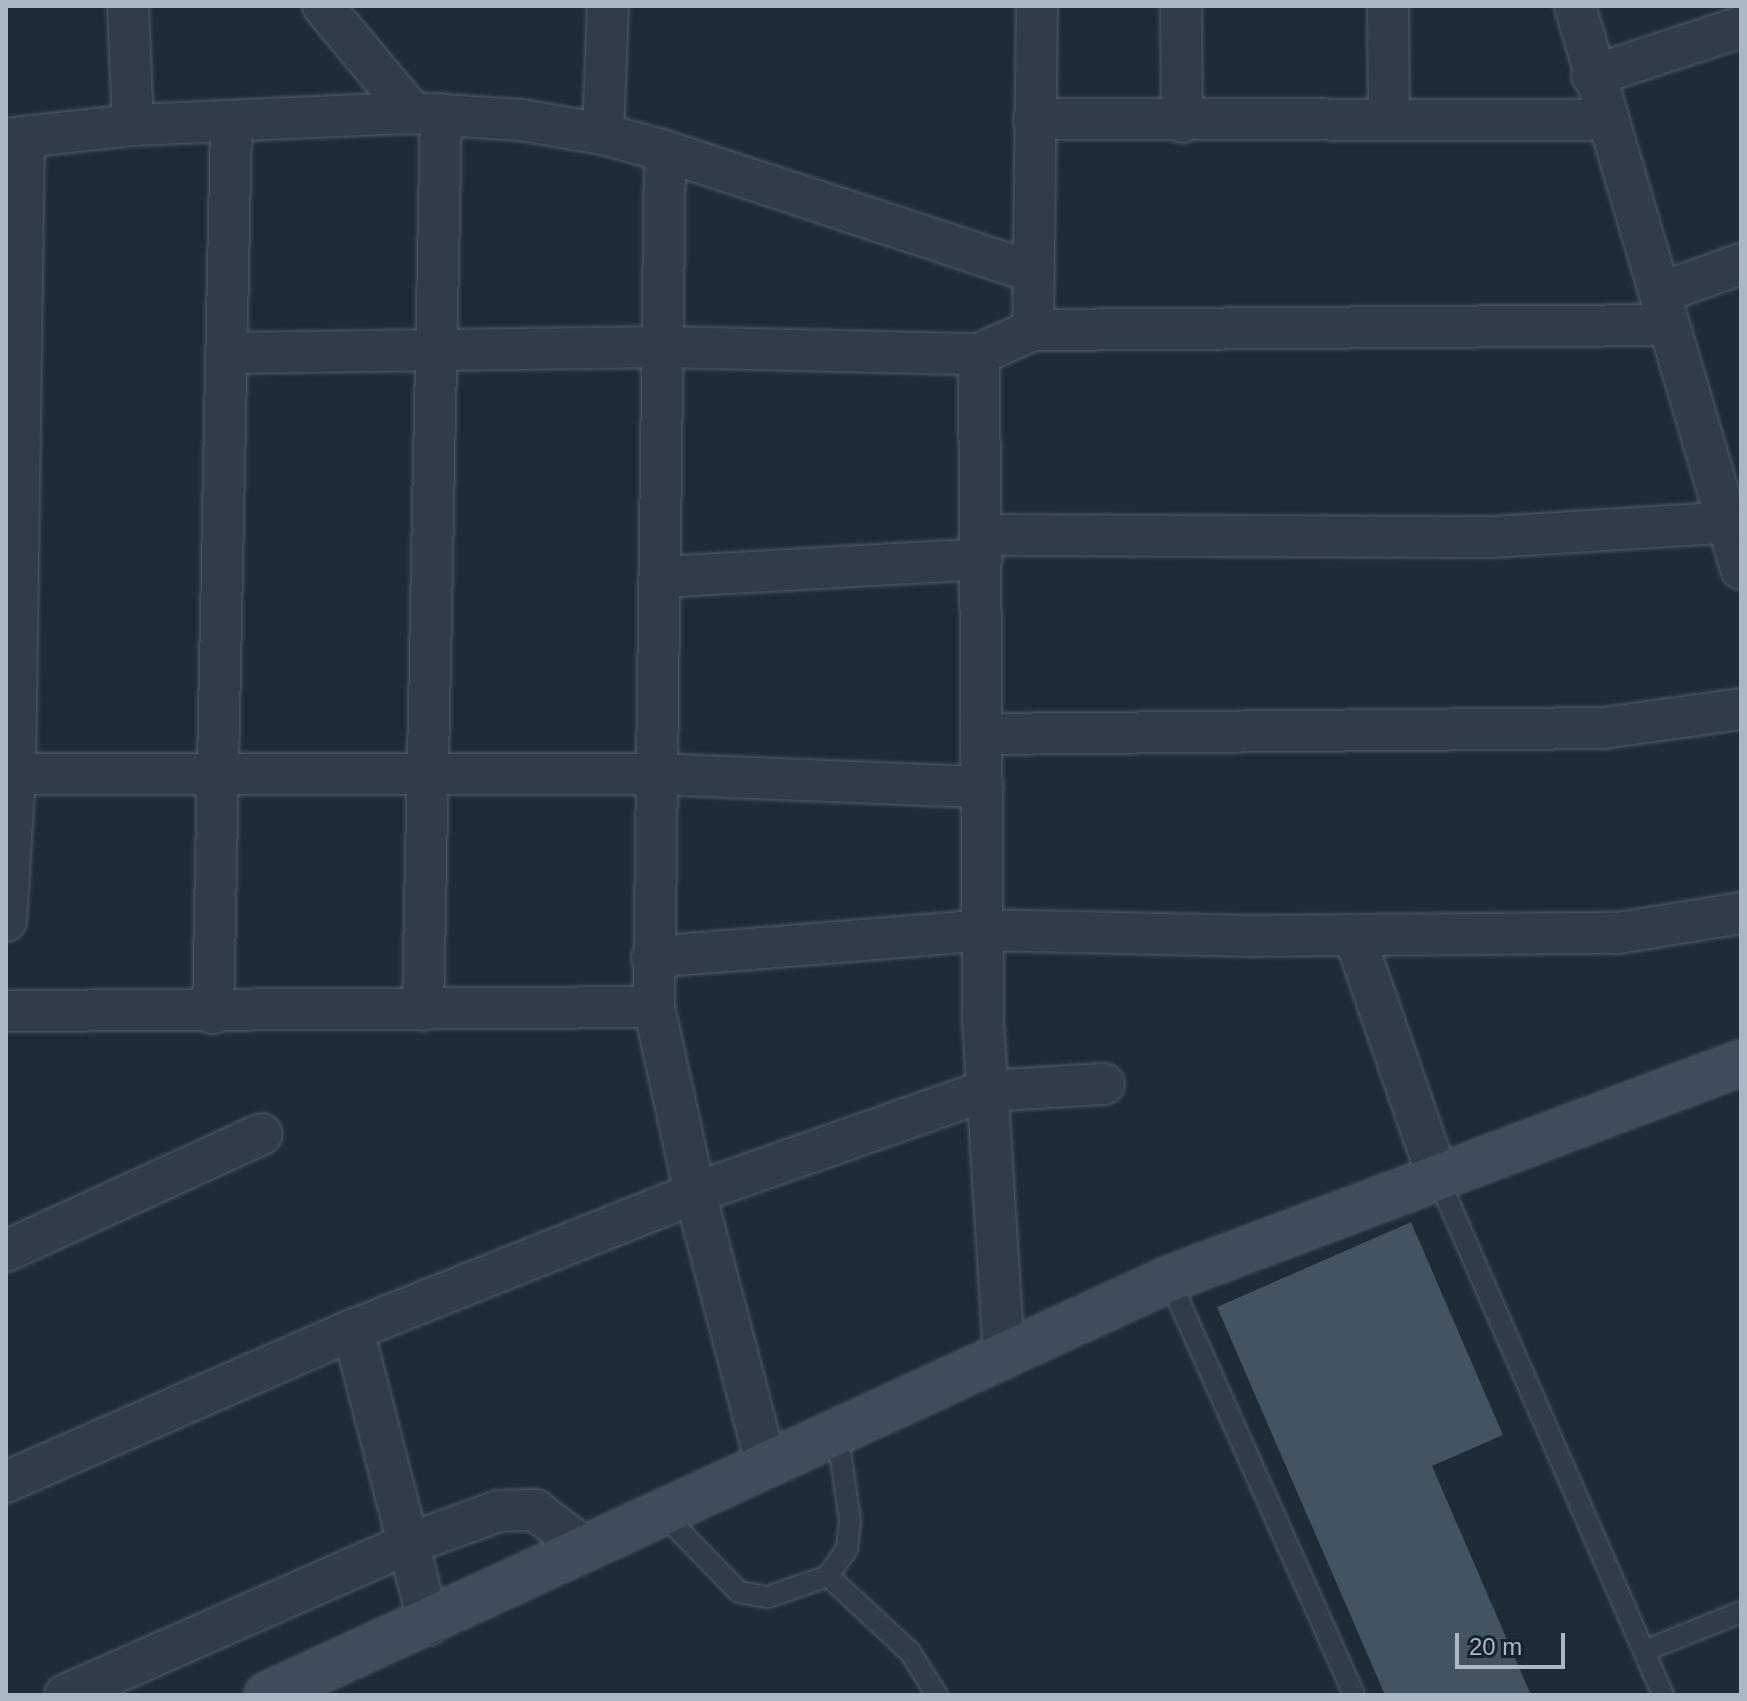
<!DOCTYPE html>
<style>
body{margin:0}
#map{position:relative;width:1747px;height:1701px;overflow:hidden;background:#1d2c37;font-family:Helvetica,sans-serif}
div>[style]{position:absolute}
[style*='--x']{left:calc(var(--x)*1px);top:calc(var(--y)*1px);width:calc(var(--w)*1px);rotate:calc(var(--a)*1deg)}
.building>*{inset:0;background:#425462}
.roads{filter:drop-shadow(0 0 2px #4e5b66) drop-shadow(0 0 2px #4e5b66)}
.lane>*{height:20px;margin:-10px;padding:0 10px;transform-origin:10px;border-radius:10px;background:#303d48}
.street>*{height:40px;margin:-20px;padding:0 20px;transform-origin:20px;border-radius:20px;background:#303d48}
.secondary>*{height:44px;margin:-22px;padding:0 22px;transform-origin:22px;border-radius:22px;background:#3e4d5b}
span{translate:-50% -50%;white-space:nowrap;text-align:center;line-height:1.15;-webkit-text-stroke:6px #16222c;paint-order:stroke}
.frame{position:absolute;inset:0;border:8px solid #aab8c5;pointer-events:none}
.scale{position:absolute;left:1455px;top:1633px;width:110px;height:36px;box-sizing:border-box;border:4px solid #aab8c5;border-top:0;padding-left:10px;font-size:24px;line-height:28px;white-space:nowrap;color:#aab8c5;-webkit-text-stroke:6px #16222c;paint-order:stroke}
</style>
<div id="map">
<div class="building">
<i style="clip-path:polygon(1411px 1222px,1503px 1435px,1432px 1466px,1531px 1695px,1385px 1695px,1217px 1307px)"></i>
</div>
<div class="roads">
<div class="lane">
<i style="--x:1438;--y:1178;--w:564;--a:66.48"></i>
<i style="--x:1169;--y:1279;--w:455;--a:66"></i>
<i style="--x:662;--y:1513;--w:110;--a:45.7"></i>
<i style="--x:739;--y:1592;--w:29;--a:10"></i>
<i style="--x:768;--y:1597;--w:64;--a:-19.3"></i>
<i style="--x:828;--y:1576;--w:33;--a:-55"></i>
<i style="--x:847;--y:1549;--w:29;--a:-84"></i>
<i style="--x:850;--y:1520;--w:89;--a:-98.4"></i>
<i style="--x:828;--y:1576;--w:112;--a:42.8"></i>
<i style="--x:910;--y:1652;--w:51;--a:57.9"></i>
<i style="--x:1644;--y:1651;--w:105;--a:-21.9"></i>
</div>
<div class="street">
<i style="--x:128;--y:6;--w:119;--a:87.6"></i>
<i style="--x:323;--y:6;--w:139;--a:50.2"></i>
<i style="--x:1181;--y:6;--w:116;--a:89.5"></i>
<i style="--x:1388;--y:6;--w:113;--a:89.5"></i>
<i style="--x:1575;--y:6;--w:587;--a:73.57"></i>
<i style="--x:1592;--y:76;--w:157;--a:-18.2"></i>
<i style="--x:1034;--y:119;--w:571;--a:0.1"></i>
<i style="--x:603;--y:134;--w:128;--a:-87.8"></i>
<i style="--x:6;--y:139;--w:128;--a:-6.3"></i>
<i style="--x:133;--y:125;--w:279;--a:-2.5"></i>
<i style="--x:412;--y:113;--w:109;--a:3.7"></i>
<i style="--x:521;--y:120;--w:83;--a:9.7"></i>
<i style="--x:603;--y:134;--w:64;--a:15.3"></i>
<i style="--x:665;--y:151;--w:388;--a:18.2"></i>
<i style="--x:665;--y:151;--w:856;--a:90.74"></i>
<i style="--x:654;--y:1007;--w:190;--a:77.6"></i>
<i style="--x:695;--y:1193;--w:280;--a:75.3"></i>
<i style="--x:1660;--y:293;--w:86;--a:-19.7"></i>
<i style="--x:1033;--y:330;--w:635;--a:-0.45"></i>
<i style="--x:228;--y:353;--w:436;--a:-0.8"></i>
<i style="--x:664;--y:347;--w:315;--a:1.3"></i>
<i style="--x:979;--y:354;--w:59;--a:-24"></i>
<i style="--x:1033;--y:330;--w:324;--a:-89.3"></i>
<i style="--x:979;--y:354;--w:667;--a:89.66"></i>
<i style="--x:983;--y:1021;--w:335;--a:86.4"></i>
<i style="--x:982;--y:535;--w:510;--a:0.22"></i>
<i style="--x:1492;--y:537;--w:232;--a:-3.5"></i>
<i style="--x:661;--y:577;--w:321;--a:-3.2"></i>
<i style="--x:981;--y:734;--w:623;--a:-0.55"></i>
<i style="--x:1604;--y:728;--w:138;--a:-7.9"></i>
<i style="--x:6;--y:774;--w:648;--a:0"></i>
<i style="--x:654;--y:774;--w:329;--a:2.3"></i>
<i style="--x:6;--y:921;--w:147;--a:-86.5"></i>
<i style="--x:15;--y:774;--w:637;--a:-89.19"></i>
<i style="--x:1354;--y:935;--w:257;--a:70.9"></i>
<i style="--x:652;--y:957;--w:333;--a:-4.6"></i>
<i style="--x:984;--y:930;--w:267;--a:1.3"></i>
<i style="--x:1251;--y:936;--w:367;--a:-0.5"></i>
<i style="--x:1618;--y:933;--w:125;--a:-9.2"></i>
<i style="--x:423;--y:1010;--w:896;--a:-88.85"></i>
<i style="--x:6;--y:1011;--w:648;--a:-0.35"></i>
<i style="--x:213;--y:1013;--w:892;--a:-88.84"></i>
<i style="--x:6;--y:1251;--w:281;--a:-24.6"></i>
<i style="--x:353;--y:1330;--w:304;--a:75.5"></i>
<i style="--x:6;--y:1482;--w:379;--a:-23.7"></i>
<i style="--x:353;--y:1330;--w:368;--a:-21.8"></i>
<i style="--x:695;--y:1193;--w:307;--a:-19.4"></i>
<i style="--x:985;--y:1091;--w:119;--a:-3.4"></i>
<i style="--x:65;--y:1695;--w:375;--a:-23.8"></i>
<i style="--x:408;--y:1544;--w:96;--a:-20.1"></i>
<i style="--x:498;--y:1511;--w:37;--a:-2"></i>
<i style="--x:535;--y:1510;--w:63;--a:37.2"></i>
</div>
<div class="secondary">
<i style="--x:267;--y:1695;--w:993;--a:-24.76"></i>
<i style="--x:1169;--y:1279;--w:611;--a:-20.69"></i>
</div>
</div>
<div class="frame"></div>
<div class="scale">20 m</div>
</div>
